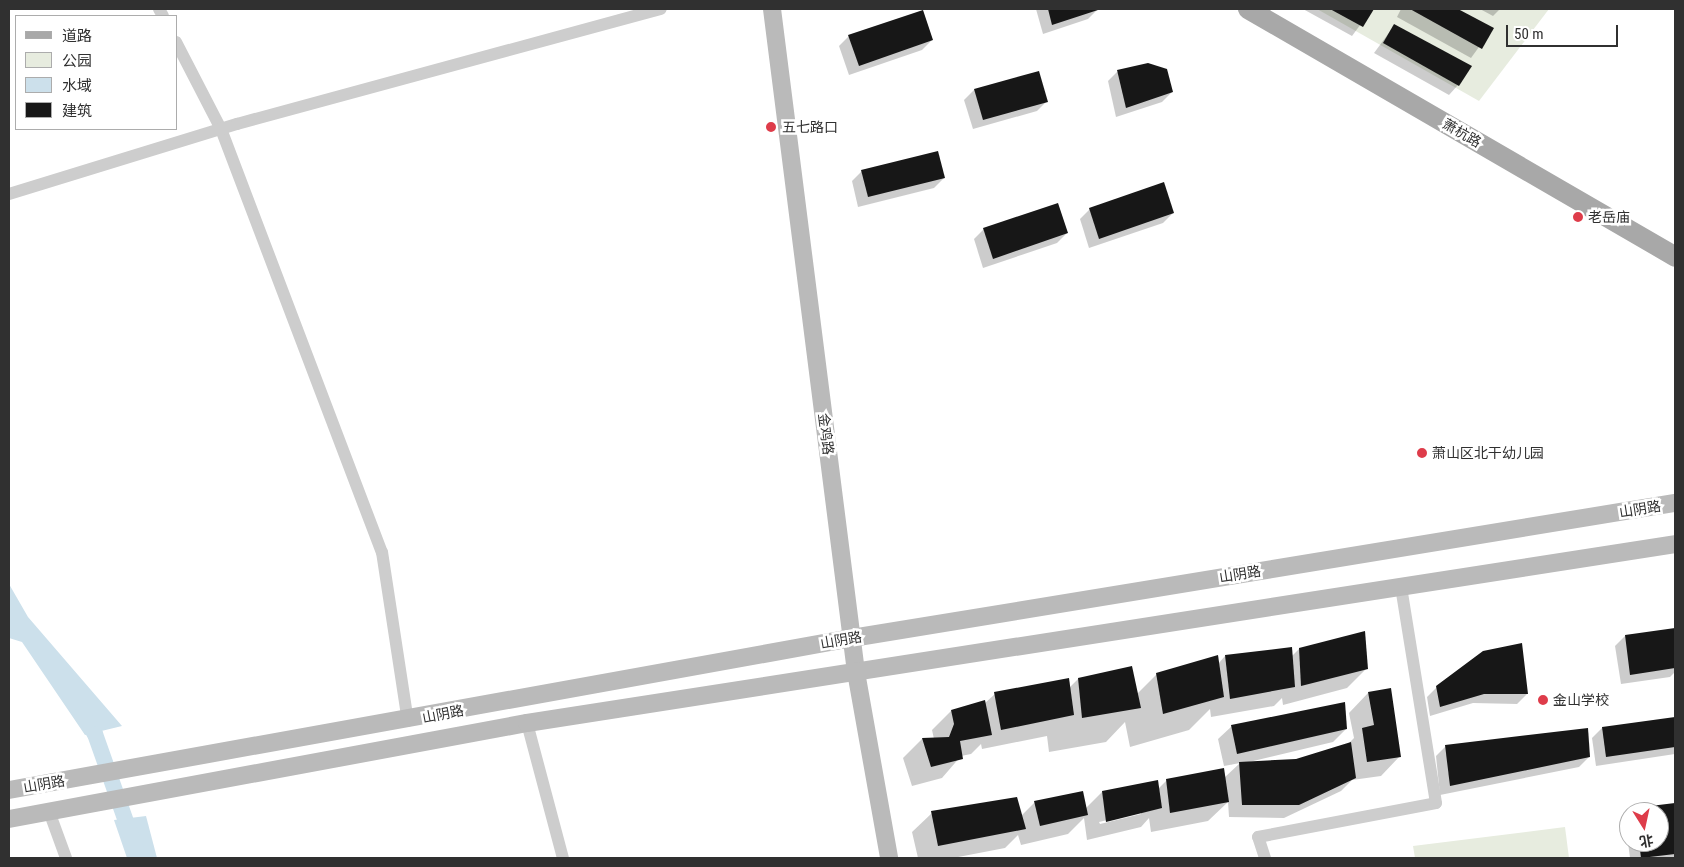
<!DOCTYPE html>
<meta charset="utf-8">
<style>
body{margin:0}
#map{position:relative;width:1684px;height:867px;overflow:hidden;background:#fff;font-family:"Roboto Condensed","Noto Sans SC",sans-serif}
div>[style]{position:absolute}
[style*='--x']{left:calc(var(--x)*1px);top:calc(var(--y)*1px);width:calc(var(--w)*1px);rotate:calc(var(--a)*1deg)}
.green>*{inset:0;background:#e7ecdf}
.water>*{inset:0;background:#cce0eb}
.shadow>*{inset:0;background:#0003}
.canal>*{height:16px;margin:-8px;padding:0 8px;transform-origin:8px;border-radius:8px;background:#cce0eb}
.building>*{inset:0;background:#171717}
.minor>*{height:12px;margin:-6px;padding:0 6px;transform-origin:6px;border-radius:6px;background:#cdcdcd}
.secondary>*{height:18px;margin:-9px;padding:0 9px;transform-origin:9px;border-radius:9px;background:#bababa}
.primary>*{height:20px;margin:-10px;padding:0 10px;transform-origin:10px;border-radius:10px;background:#a8a8a8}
.dots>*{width:14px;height:14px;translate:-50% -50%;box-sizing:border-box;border:2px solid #fff;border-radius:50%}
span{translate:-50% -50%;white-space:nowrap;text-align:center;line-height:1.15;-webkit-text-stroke:5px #fff;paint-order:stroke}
.poi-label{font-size:14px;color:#303030}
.left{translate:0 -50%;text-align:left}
.street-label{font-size:14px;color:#303030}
.frame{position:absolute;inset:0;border:10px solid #303030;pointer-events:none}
.legend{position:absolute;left:15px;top:15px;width:162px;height:115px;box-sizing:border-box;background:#fff;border:1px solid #acacac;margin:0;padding:6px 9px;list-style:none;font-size:15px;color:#303030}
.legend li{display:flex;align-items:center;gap:10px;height:25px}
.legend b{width:25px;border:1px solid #acacac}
.north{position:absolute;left:1619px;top:802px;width:50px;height:50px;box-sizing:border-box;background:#fff;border:1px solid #acacac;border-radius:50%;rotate:170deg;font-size:14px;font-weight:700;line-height:20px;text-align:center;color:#303030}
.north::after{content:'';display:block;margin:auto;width:18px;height:22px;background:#de3c4a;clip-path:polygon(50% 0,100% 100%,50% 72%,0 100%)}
.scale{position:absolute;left:1506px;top:25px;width:112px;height:22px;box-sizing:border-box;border:2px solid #303030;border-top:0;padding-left:6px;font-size:15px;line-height:18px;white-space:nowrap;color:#303030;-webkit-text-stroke:4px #fff;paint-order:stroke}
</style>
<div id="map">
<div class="green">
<i style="clip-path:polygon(1317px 9px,1549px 9px,1479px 101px)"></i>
<i style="clip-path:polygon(1565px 827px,1569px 858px,1415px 858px,1413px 846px)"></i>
</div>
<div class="water">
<i style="clip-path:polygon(9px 584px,28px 617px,122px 726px,85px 735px,22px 642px,9px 638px)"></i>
<i style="clip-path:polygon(146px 816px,157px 858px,127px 858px,114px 820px)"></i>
</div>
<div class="shadow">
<i style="clip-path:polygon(1036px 9px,1098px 9px,1088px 19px,1043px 34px)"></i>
<i style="clip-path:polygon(1303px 9px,1372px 9px,1352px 36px)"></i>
<i style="clip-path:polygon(1401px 9px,1455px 9px,1492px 29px,1471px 58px,1397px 17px)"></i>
<i style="clip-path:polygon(1480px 9px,1500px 9px,1493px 16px)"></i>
<i style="clip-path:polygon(1394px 26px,1458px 85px,1449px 95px,1374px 53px)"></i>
<i style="clip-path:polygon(849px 36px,932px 40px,922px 50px,849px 75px,839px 46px)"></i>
<i style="clip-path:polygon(1038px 72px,1047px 101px,1037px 111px,973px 129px,964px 100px,974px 90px)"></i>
<i style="clip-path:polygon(1117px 72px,1172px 92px,1162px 102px,1116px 117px,1108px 81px)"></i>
<i style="clip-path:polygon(862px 171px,944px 178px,934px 188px,858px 207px,852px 181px)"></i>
<i style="clip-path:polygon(1090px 209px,1173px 213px,1163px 223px,1089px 248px,1080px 219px)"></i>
<i style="clip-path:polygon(984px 229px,1067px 233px,1057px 243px,983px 268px,974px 239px)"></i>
<i style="clip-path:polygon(1675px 629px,1675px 672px,1670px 677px,1621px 684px,1615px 646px,1625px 636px)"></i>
<i style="clip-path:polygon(1299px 649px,1367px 668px,1347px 688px,1283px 705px,1282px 698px,1274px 706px,1211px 717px,1210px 709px,1189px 730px,1130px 747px,1125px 722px,1106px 742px,1049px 752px,1047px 736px,982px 749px,981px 744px,971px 754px,961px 756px,942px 778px,912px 786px,903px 758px,922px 739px,934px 739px,932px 730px,951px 711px,985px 703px,995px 694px,1069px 688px,1078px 679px,1137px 694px,1157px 674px,1218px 664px,1225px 656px,1291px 657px)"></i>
<i style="clip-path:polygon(1437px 687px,1527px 694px,1517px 704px,1473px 703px,1430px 716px,1427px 697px)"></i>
<i style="clip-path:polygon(evenodd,1368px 693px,1400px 756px,1381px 776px,1352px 780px,1341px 791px,1284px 818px,1229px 817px,1228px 802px,1208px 821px,1151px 832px,1149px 818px,1141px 827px,1087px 840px,1084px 818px,1068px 834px,1021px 845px,1018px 835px,1005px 848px,953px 858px,918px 858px,912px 832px,932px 813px,1021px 816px,1035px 802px,1086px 808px,1102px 792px,1158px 789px,1167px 780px,1224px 778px,1240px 763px,1224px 766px,1218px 739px,1232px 726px,1346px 729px,1333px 742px,1245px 763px,1296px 760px,1348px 744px,1354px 738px,1349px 713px,1368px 693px,1141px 812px,1141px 814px,1100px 824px,1099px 822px,1141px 812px)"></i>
<i style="clip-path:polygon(1675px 718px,1675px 754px,1596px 766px,1592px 738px,1602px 728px)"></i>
<i style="clip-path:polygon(1446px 746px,1589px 757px,1579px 767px,1440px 795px,1436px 756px)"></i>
<i style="clip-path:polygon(1675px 805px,1675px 858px,1630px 858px,1625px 819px,1629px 815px,1629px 842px,1659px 842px,1659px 812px,1632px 812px)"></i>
</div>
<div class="canal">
<i style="--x:82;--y:714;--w:24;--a:57"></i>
<i style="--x:95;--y:734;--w:132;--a:70.5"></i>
</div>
<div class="building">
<i style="clip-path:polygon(1048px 9px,1101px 9px,1052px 25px)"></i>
<i style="clip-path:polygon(1330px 9px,1374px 9px,1363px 27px)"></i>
<i style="clip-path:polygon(1410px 9px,1458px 9px,1494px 28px,1482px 49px)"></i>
<i style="clip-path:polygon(923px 10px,933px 40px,859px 66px,848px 35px)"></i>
<i style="clip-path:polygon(1394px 24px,1472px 66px,1459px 86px,1383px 43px)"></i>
<i style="clip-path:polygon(1148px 63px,1167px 69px,1173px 92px,1126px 108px,1117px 70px)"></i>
<i style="clip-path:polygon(1039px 71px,1048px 102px,983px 120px,974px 89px)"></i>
<i style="clip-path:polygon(938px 151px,945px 178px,868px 197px,861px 170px)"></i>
<i style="clip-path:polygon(1164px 182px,1174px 213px,1099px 239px,1089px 208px)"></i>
<i style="clip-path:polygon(1058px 203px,1068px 233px,993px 259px,983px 228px)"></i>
<i style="clip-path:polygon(1675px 628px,1675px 668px,1630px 675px,1625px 635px)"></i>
<i style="clip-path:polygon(1365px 631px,1368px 669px,1301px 686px,1299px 648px)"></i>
<i style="clip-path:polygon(1522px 643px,1528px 694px,1484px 694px,1440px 707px,1436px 686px,1483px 651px)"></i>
<i style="clip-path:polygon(1292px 647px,1295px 687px,1230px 699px,1225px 655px)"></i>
<i style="clip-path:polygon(1218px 655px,1224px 697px,1163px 714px,1156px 673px)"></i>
<i style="clip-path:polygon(1132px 666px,1141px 708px,1082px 718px,1078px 678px)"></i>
<i style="clip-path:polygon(1069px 678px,1074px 715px,1001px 730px,994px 692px)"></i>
<i style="clip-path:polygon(1391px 688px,1401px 757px,1367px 762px,1362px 728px,1374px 725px,1368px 692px)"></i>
<i style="clip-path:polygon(985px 700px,992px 735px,960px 741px,963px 759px,931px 767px,922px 738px,949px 737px,954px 724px,951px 710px)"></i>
<i style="clip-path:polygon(1345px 702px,1347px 729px,1237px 754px,1231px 725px)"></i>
<i style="clip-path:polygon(1675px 717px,1675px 747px,1606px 757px,1602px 727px)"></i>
<i style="clip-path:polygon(1588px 728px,1590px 757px,1450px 786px,1445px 745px)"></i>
<i style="clip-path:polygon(1351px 742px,1356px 778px,1299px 805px,1242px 805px,1239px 762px,1296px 759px)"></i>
<i style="clip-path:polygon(1224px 768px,1229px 802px,1170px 813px,1166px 779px)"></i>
<i style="clip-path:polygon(1158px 780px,1162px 808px,1106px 822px,1102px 791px)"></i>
<i style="clip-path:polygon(1083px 791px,1088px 815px,1040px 826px,1034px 801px)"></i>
<i style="clip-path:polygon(1017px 797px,1026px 829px,938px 846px,931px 811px)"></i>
<i style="clip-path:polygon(1675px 803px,1675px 854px,1641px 858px,1639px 842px,1659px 842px,1659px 812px,1635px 812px,1634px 808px)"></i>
</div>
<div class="minor">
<i style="--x:159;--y:9;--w:8;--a:60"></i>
<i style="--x:176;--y:42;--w:98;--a:62.7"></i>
<i style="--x:221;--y:129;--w:453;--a:69.2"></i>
<i style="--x:382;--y:552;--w:171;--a:81.3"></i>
<i style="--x:9;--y:194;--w:239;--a:-17.1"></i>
<i style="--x:237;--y:124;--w:439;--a:-15.2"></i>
<i style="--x:527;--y:723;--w:140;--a:75.1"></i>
<i style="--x:50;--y:814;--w:47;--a:70"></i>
<i style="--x:1265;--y:858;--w:22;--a:-108"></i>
<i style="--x:1258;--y:837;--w:181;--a:-10.8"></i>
<i style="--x:1436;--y:803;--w:220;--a:-99.2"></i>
</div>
<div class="secondary">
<i style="--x:772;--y:9;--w:668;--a:82.78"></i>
<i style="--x:856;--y:672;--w:189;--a:79.9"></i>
<i style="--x:9;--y:790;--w:857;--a:-10.22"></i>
<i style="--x:852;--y:638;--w:834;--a:-9.32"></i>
<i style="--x:9;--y:819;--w:527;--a:-10.5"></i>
<i style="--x:527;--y:723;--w:1162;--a:-8.86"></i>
</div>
<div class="primary">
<i style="--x:1248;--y:9;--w:494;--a:30.1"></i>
</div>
<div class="dots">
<i style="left:771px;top:127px;background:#de3c4a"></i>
<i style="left:1578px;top:217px;background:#de3c4a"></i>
<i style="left:1422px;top:453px;background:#de3c4a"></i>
<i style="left:1543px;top:700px;background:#de3c4a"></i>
</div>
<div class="poi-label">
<span class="left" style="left:782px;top:127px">五七路口</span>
<span class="left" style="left:1588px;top:217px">老岳庙</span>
<span class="left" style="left:1432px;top:453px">萧山区北干幼儿园</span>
<span class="left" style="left:1553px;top:700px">金山学校</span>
</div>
<div class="street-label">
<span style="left:1462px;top:133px;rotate:30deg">萧杭路</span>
<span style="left:826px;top:434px;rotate:83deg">金鸡路</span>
<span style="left:1640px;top:509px;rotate:-9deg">山阴路</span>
<span style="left:1240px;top:574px;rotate:-9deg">山阴路</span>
<span style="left:841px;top:640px;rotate:-10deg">山阴路</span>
<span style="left:443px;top:714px;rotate:-11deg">山阴路</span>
<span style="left:44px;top:784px;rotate:-10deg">山阴路</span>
</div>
<div class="frame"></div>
<ul class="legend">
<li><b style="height:6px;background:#a8a8a8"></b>道路</li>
<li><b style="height:14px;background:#e7ecdf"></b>公园</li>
<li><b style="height:14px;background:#cce0eb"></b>水域</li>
<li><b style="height:14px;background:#171717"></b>建筑</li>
</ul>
<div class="north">北</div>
<div class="scale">50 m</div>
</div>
